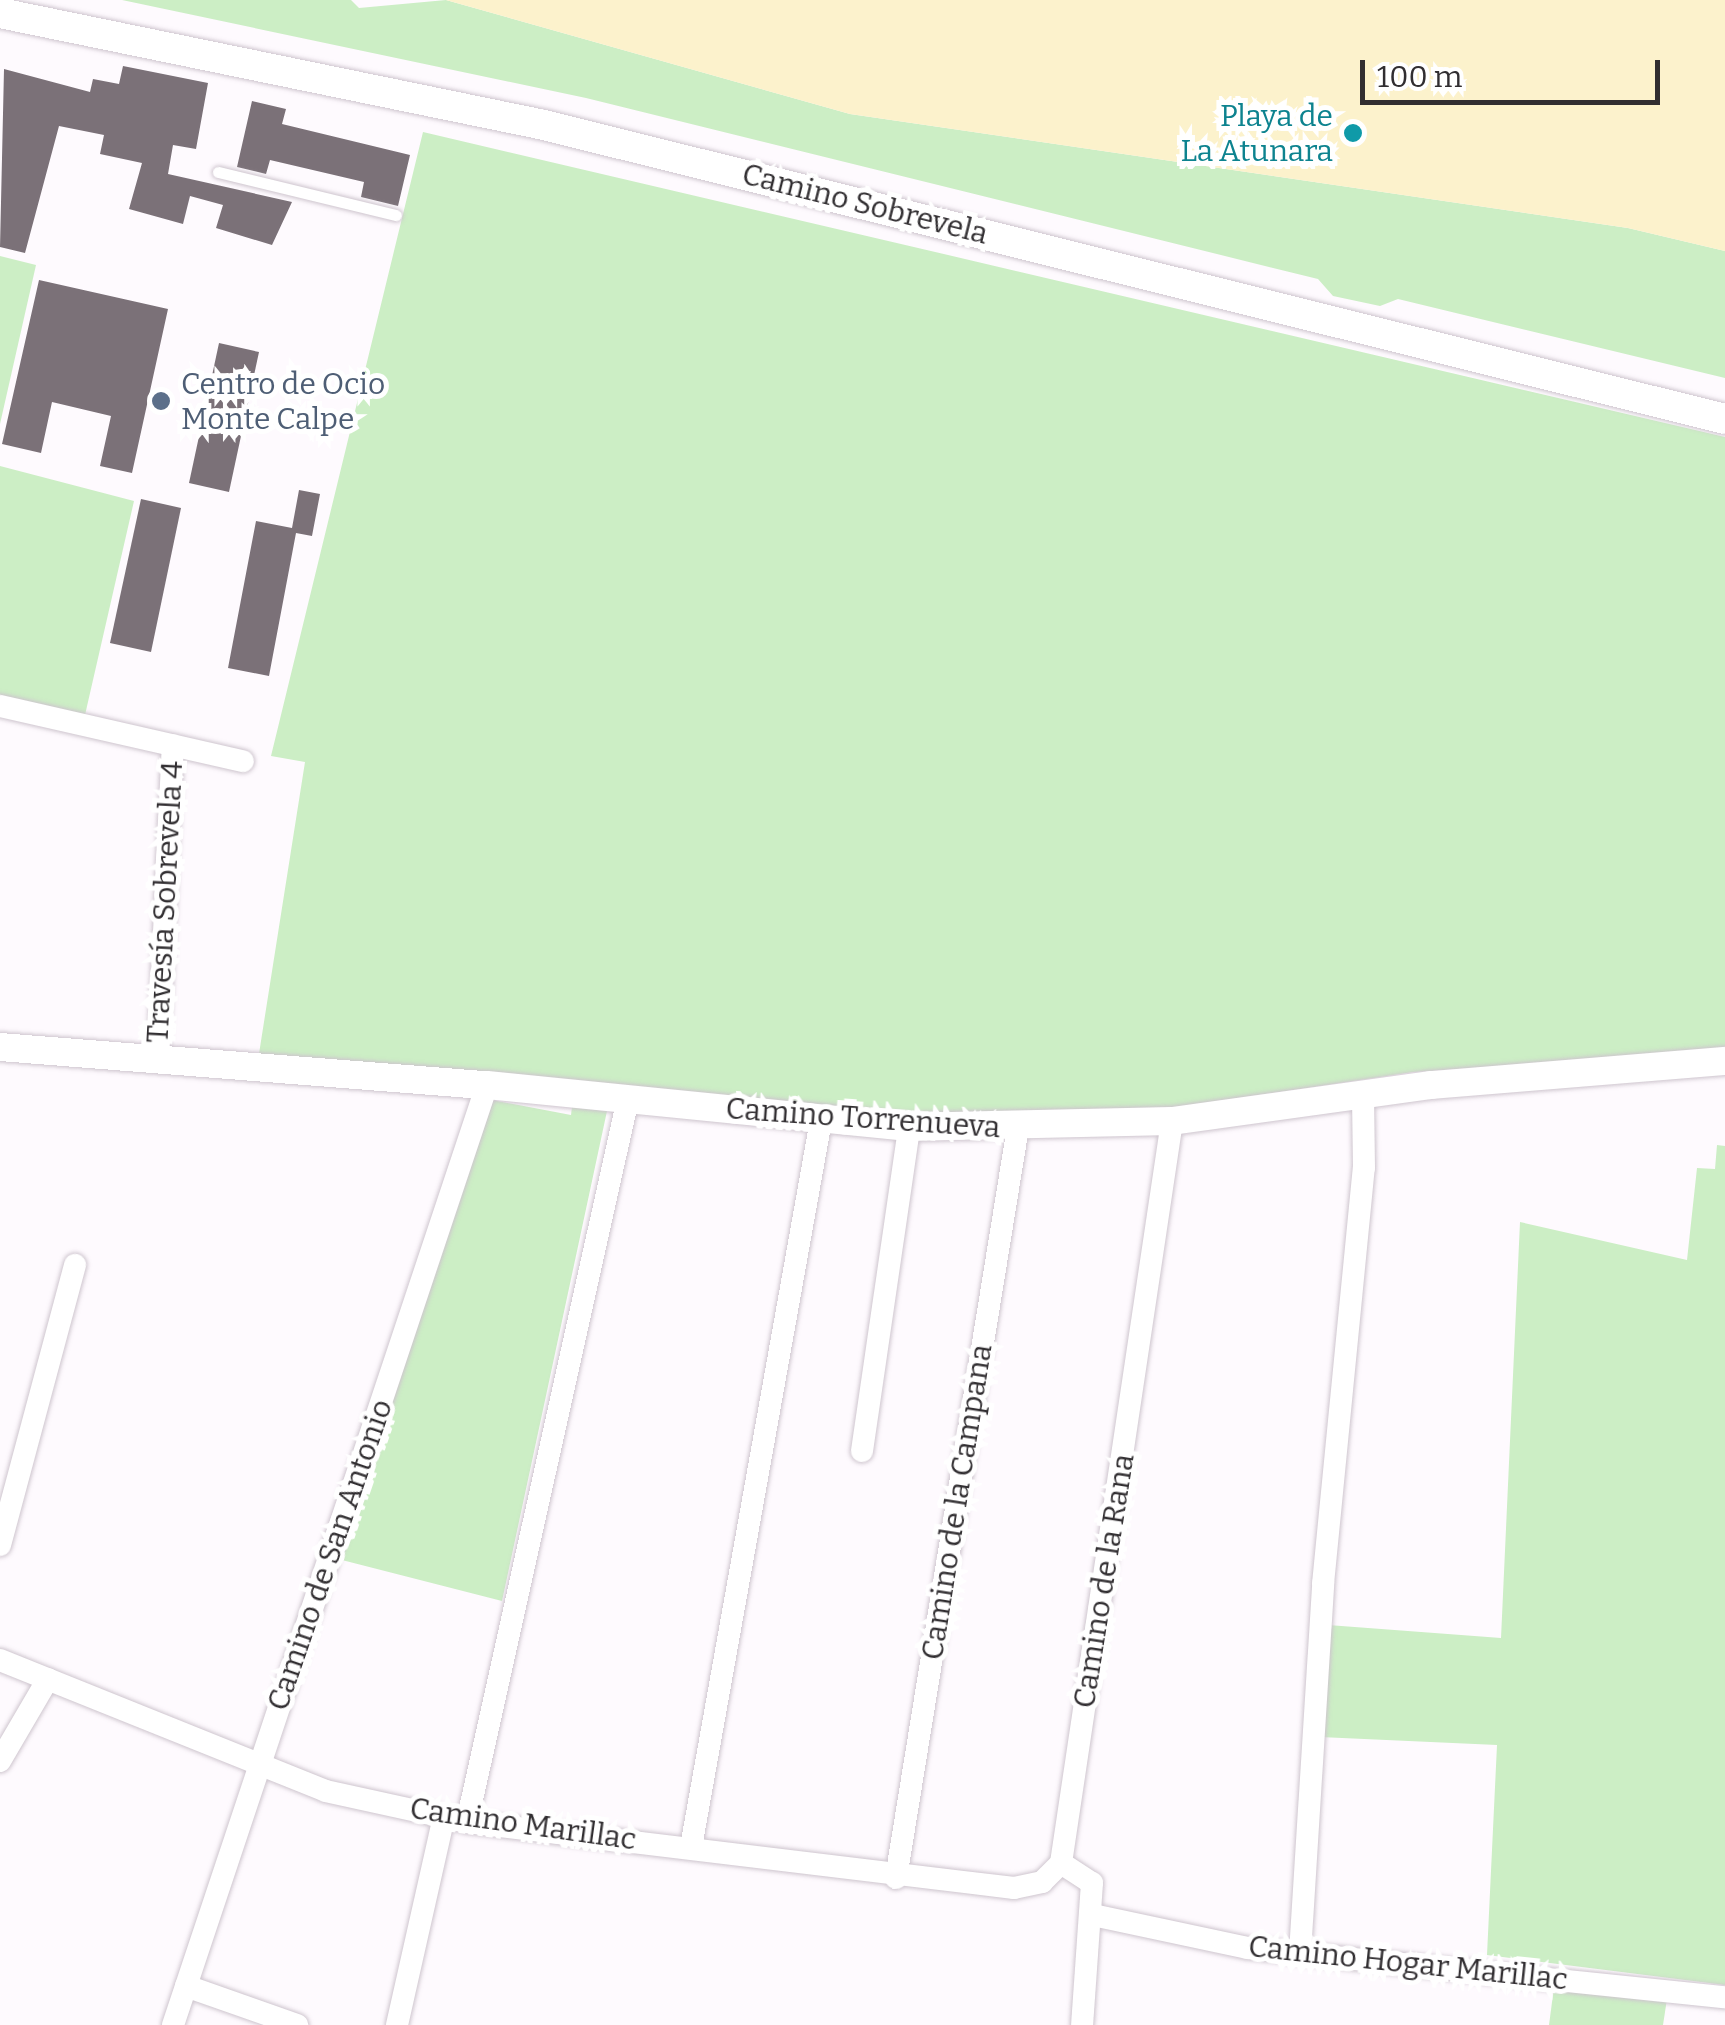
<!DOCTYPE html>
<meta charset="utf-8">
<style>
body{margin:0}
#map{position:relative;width:1725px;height:2025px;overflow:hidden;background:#fefafe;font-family:Bitter,serif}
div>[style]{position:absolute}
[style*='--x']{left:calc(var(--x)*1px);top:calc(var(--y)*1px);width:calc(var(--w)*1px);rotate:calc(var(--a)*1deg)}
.green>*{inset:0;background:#cceec5}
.sand>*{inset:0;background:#fcf2cc}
.building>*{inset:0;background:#7b7178}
.roads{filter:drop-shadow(0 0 2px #cec5ce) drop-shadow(0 0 2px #cec5ce)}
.service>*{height:11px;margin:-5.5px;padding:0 5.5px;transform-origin:5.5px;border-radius:5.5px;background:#fff}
.minor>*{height:22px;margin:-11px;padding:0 11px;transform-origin:11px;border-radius:11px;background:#fff}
.tertiary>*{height:28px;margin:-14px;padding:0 14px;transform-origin:14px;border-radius:14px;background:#fff}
.secondary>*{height:30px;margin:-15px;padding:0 15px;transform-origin:15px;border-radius:15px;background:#fff}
.dots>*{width:28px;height:28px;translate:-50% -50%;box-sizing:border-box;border:5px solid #fff;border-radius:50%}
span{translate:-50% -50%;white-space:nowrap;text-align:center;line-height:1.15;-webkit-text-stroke:10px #fff;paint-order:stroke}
.culture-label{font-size:30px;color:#0d838f}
.right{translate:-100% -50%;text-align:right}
.street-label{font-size:30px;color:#312e31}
.service-label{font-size:30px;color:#4e5e75}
.left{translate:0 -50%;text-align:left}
.scale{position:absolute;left:1360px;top:60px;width:300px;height:45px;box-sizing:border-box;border:5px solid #312e31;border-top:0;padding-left:12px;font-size:30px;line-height:35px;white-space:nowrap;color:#312e31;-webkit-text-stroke:8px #fff;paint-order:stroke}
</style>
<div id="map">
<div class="green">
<i style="clip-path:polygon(122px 0,351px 0,359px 8px,446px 0,850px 114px,1628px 228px,1725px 251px,1725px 378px,1398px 299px,1380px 306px,1333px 296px,1318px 279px,586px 98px)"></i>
<i style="clip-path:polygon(423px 132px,1725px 437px,1725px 1051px,1413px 1072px,1179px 1107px,966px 1114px,834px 1111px,258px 1060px,305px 762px,271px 756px)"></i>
<i style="clip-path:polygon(0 256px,36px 265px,0 424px)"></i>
<i style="clip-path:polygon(0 466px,134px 501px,85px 715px,0 697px)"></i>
<i style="clip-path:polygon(492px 1100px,571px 1115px,572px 1107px,607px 1111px,502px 1601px,338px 1559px)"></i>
<i style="clip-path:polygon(1717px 1145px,1725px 1146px,1725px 1985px,1487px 1955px,1497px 1745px,1320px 1737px,1328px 1625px,1501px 1638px,1520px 1222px,1687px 1260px,1697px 1168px,1715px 1169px)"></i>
<i style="clip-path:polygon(1554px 1987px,1667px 1999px,1663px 2025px,1549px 2025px)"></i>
</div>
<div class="sand">
<i style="clip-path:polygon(446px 0,1725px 0,1725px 251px,1628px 228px,850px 114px)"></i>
</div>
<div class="building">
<i style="clip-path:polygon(123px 66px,208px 83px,196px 149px,173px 145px,168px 174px,292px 202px,272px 245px,216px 228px,223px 205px,190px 196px,183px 224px,129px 209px,142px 163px,100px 154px,104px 135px,59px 126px,25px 253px,0 247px,4px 69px,90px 92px,93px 79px,119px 84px)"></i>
<i style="clip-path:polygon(252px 101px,286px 109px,282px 124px,410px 155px,398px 206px,361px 197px,364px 182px,270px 160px,266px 174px,237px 167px)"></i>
<i style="clip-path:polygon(39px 280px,168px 309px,132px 473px,100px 466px,111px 416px,52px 402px,41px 453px,2px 444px)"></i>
<i style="clip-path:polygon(219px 343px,259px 352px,229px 492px,189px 483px)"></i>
<i style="clip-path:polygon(299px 490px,320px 494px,312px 536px,296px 533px,269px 676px,228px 668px,256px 521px,292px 528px)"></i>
<i style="clip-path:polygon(141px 499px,181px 508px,151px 652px,110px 643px)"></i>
</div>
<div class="roads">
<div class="service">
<i style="--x:218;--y:172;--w:183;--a:13.6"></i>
</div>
<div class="minor">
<i style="--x:0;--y:706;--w:249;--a:12.8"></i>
<i style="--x:158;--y:1060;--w:315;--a:-87.3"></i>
<i style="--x:862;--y:1451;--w:327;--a:-81.7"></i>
<i style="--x:0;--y:1545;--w:290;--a:-75"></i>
<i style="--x:0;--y:1660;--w:351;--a:21.9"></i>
<i style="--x:326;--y:1791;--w:144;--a:12.4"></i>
<i style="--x:467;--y:1822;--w:551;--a:6.88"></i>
<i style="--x:1014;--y:1888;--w:29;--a:-12"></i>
<i style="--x:1042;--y:1882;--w:27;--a:-45"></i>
<i style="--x:0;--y:1761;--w:95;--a:-59.7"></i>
<i style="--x:467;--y:1822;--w:741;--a:-77.45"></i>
<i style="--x:691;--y:1847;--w:739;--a:-79.86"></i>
<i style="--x:1061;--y:1863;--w:750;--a:-81.49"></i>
<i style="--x:1061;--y:1863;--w:37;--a:33"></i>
<i style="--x:1092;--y:1883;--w:142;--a:94"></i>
<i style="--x:896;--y:1878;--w:761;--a:-80.77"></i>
<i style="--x:1093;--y:1915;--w:158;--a:12"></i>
<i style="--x:1248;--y:1948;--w:480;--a:5.9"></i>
<i style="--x:1300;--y:1953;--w:370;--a:-86.4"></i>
<i style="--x:1323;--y:1584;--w:418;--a:-84.4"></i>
<i style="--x:1364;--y:1168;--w:73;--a:-90.8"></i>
<i style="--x:186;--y:1986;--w:118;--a:19.4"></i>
<i style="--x:173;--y:2025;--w:991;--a:-71.53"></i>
<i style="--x:397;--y:2025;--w:213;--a:-77.3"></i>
</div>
<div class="tertiary">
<i style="--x:0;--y:1047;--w:488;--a:4.5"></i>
<i style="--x:487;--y:1085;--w:424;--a:5.7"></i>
<i style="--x:909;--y:1127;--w:263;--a:-1.3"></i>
<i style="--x:1172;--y:1121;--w:262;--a:-7.9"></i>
<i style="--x:1432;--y:1085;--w:294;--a:-4.7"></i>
</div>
<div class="secondary">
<i style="--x:0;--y:13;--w:555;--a:11.63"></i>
<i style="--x:544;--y:125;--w:1217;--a:13.98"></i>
</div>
</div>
<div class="dots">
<i style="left:1353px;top:133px;background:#0f9aa8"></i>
<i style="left:161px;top:401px;background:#5c6f8a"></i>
</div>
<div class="culture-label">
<span class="right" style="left:1333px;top:133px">Playa de<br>La Atunara</span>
</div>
<div class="street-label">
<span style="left:865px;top:204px;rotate:14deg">Camino Sobrevela</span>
<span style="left:165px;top:902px;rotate:-87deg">Travesía Sobrevela 4</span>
<span style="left:863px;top:1118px;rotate:4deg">Camino Torrenueva</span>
<span style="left:957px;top:1502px;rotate:-81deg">Camino de la Campana</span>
<span style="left:330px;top:1555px;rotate:-71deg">Camino de San Antonio</span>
<span style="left:1104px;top:1581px;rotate:-81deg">Camino de la Rana</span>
<span style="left:523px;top:1824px;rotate:8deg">Camino Marillac</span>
<span style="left:1408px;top:1963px;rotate:6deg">Camino Hogar Marillac</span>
</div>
<div class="service-label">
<span class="left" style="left:181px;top:401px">Centro de Ocio<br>Monte Calpe</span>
</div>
<div class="scale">100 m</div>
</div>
